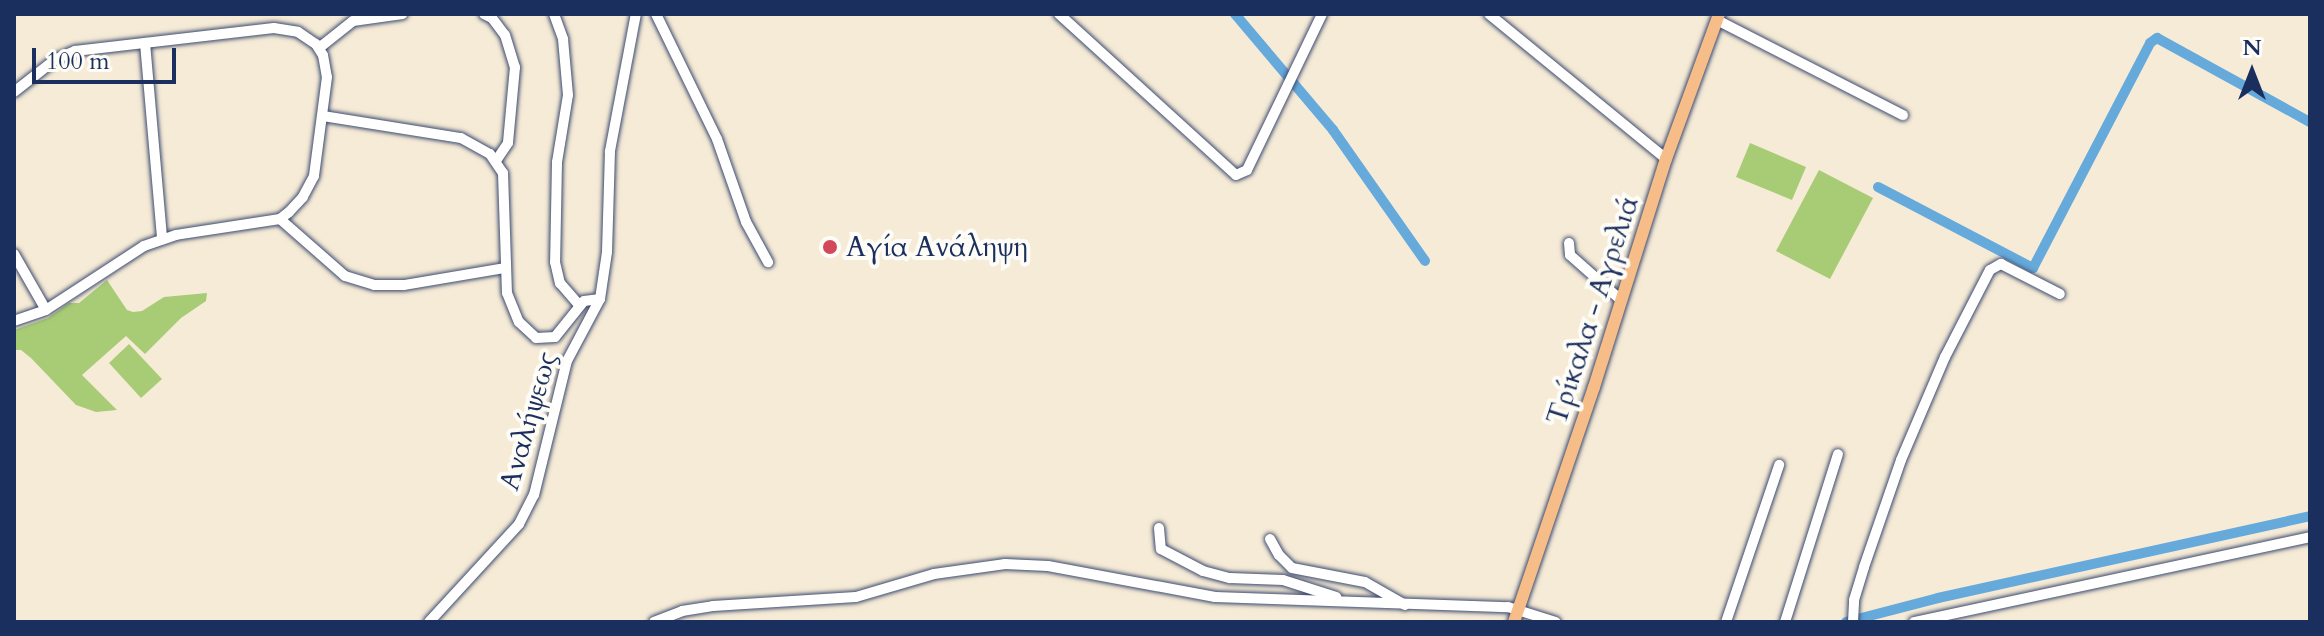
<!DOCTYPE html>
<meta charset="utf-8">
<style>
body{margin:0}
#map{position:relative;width:2324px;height:636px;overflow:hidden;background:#f6ebd6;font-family:Cardo,serif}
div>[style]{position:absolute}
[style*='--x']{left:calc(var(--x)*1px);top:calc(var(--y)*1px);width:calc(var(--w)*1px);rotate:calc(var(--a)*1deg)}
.green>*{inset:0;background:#a8cc75}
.canal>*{height:10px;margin:-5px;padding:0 5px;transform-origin:5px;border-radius:5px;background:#66a9db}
.roads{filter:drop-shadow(0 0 2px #3c4b70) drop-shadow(0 0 2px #3c4b70)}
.minor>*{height:10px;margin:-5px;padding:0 5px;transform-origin:5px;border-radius:5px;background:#fff}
.major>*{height:12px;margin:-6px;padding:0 6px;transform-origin:6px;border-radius:6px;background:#f7bd88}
.dots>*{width:22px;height:22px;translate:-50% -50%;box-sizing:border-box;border:4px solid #fdfcf7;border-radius:50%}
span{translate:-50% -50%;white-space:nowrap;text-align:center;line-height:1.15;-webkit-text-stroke:8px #fdfcf7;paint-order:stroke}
.poi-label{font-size:28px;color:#1b2f5e}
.left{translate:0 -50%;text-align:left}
.street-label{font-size:28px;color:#1b2f5e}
.frame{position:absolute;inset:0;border:16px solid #1b2f5e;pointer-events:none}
.north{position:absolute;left:2212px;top:32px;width:80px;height:80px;-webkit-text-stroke:6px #fdfcf7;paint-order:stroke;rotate:0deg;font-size:22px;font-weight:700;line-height:32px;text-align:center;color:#1b2f5e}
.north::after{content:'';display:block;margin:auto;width:28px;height:36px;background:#1b2f5e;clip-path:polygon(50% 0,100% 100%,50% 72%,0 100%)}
.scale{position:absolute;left:32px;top:48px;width:144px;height:36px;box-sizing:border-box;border:4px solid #1b2f5e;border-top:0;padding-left:10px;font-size:24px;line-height:28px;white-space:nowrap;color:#1b2f5e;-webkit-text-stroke:6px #fdfcf7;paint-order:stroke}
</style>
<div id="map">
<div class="green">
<i style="clip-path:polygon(1750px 143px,1806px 167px,1792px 200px,1736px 177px)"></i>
<i style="clip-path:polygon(1819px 170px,1873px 198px,1830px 279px,1776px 251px)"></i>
<i style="clip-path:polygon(107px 280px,127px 310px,133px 312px,142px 311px,164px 297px,207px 293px,206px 301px,181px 318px,145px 354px,126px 336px,82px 375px,117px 410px,96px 412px,76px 405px,31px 358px,21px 350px,14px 350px,14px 330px,48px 318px,69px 303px,79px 303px)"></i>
<i style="clip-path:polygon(129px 344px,162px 379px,141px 398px,109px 363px)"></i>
</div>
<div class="canal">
<i style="--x:1235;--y:14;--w:152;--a:49.8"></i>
<i style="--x:1333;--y:130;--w:160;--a:54.9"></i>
<i style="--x:1878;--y:187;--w:175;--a:27.6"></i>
<i style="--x:2033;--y:268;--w:254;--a:-62.5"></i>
<i style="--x:2150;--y:43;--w:9;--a:-36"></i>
<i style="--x:2157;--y:38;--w:175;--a:28.8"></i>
<i style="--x:1846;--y:622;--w:95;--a:-14.6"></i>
<i style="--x:1938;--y:598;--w:381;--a:-12.4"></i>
</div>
<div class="roads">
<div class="minor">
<i style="--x:484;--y:14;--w:9;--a:27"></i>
<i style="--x:492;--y:18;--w:21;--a:53"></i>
<i style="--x:505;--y:35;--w:34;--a:73"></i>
<i style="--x:515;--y:67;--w:76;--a:95.3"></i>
<i style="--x:508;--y:143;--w:22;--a:124"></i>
<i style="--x:554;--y:14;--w:27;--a:70"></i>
<i style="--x:563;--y:39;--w:56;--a:84.9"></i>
<i style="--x:568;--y:95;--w:68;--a:99.3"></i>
<i style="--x:557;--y:162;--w:100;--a:91.1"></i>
<i style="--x:555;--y:262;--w:22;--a:77"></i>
<i style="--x:560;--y:283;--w:30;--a:49"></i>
<i style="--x:656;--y:14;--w:139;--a:64"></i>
<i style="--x:717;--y:139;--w:88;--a:70.7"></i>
<i style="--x:746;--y:222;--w:46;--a:61.2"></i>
<i style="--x:1059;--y:14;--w:239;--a:42.3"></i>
<i style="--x:1236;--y:175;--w:12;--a:-24"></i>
<i style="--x:1247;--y:170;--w:173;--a:-64.3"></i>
<i style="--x:1489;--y:14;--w:229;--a:39.3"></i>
<i style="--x:1717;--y:20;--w:209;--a:27.1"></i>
<i style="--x:145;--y:43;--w:197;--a:85"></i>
<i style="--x:319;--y:48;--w:43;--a:-38.5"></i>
<i style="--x:353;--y:21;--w:50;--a:-8"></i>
<i style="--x:14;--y:92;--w:53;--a:-38.2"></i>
<i style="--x:56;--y:59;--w:21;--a:-23"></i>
<i style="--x:75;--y:51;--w:200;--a:-6.6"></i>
<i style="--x:274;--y:28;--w:24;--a:9"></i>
<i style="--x:298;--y:32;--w:22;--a:34"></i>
<i style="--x:316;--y:44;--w:13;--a:58"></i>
<i style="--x:323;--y:55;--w:22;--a:80"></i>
<i style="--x:327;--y:77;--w:100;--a:97.5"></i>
<i style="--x:314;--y:176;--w:24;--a:118"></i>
<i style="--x:303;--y:197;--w:21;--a:133"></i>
<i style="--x:289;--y:212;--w:11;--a:142"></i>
<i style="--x:280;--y:219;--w:105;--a:171.3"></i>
<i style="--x:176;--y:235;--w:34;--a:161"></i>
<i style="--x:144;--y:246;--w:117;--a:146.9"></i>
<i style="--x:46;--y:310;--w:34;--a:161"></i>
<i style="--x:323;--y:116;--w:140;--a:9.1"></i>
<i style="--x:461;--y:138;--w:33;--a:29"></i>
<i style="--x:490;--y:154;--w:23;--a:56"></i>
<i style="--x:503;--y:173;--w:120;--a:88.1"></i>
<i style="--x:507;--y:293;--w:31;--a:68"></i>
<i style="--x:519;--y:322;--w:23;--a:43"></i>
<i style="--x:536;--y:338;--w:19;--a:-3"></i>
<i style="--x:555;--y:337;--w:46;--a:-51.1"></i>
<i style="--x:584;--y:301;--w:16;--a:-7"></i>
<i style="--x:280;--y:219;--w:86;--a:41.2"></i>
<i style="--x:345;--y:276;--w:30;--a:17"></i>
<i style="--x:374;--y:285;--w:30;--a:0"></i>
<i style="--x:404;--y:285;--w:101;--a:-9.6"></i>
<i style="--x:1569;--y:243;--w:12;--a:85"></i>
<i style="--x:1570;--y:255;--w:69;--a:41.5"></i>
<i style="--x:14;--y:254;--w:64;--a:60.3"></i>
<i style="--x:1159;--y:528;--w:21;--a:85"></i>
<i style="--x:1161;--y:549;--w:47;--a:27.6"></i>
<i style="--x:1203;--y:571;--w:28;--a:15"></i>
<i style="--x:1230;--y:578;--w:53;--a:2.2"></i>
<i style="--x:1283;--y:580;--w:56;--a:17.8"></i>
<i style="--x:1270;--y:539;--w:18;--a:61"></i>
<i style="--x:1279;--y:555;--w:18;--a:45"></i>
<i style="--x:1292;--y:568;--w:74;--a:10.9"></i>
<i style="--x:1365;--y:582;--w:46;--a:29.9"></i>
<i style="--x:429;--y:622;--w:133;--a:-47.4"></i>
<i style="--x:519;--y:524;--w:33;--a:-63"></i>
<i style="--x:534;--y:495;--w:138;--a:-76.2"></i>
<i style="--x:567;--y:361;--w:70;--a:-62"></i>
<i style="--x:600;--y:299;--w:48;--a:-81.5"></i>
<i style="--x:607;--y:252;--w:101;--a:-88.3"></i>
<i style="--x:610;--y:151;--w:139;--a:-79.3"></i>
<i style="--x:654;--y:622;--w:30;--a:-21"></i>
<i style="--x:682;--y:611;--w:31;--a:-9"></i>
<i style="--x:713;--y:606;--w:143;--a:-3.6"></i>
<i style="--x:856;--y:597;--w:81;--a:-16.4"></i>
<i style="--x:934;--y:574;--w:72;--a:-8"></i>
<i style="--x:1005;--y:564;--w:43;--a:2.7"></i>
<i style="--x:1048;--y:566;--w:170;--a:10.5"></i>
<i style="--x:1215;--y:597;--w:293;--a:2"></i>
<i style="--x:1508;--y:607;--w:50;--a:17.4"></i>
<i style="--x:1726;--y:622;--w:166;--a:-71.3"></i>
<i style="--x:1785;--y:622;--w:176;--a:-72.5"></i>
<i style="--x:1853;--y:622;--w:22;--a:-87"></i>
<i style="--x:1854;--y:600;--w:34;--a:-73"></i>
<i style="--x:1864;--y:567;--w:113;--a:-70.9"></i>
<i style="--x:1901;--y:460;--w:112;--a:-66.9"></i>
<i style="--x:1945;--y:357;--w:98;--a:-62.7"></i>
<i style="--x:1990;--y:270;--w:13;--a:-29"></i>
<i style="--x:2001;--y:264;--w:66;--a:27"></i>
<i style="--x:1914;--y:622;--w:405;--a:-12.1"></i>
</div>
<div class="major">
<i style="--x:1514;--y:622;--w:248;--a:-71.2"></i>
<i style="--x:1594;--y:387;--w:239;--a:-72.5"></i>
<i style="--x:1666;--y:159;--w:154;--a:-69.9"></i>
</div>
</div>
<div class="dots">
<i style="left:830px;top:247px;background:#d1495b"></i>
</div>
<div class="poi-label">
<span class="left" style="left:846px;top:247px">Αγία Ανάληψη</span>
</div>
<div class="street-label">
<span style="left:1593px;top:310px;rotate:-72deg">Τρίκαλα - Αγρελιά</span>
<span style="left:528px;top:421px;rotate:-74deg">Αναλήψεως</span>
</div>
<div class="frame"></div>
<div class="north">N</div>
<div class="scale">100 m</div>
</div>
